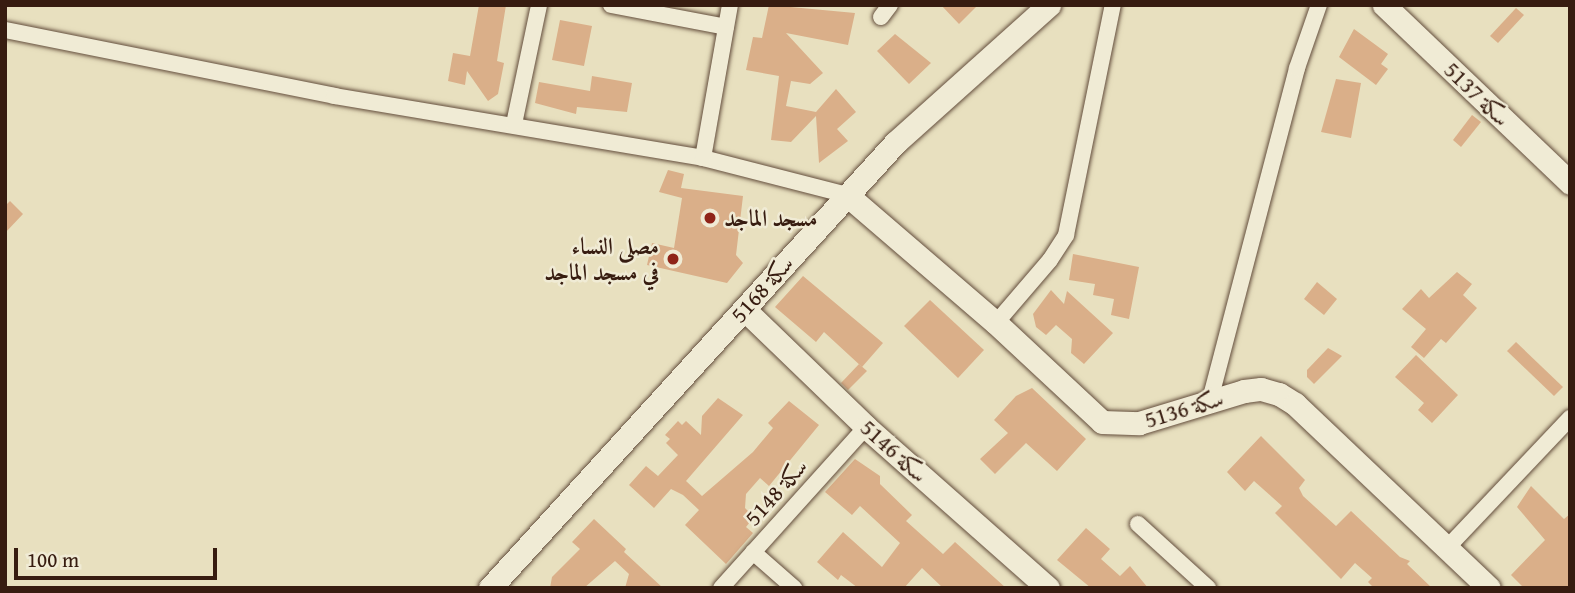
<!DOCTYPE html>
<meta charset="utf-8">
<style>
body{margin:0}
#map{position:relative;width:1575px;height:593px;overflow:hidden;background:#e8e0bf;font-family:"Gentium Book Plus",Amiri,serif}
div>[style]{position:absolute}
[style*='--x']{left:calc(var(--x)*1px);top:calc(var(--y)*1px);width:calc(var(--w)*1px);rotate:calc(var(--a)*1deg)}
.building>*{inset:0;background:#daaf89}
.roads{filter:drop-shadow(0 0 2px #634d3c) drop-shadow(0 0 2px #634d3c)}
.street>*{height:16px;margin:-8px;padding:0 8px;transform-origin:8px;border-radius:8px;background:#f0ebd5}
.secondary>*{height:23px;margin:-11.5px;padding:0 11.5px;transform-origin:11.5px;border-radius:11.5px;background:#f0ebd5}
.dots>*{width:19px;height:19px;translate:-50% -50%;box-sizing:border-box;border:4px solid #f0ebd5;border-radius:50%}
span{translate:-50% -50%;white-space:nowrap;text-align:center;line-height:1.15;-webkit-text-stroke:5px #f0ebd5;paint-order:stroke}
.street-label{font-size:23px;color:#371c10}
.poi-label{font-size:23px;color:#371c10;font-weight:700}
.left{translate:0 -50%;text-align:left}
.right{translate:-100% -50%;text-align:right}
.frame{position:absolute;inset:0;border:7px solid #371c10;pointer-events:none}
.scale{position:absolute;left:14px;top:548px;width:203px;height:32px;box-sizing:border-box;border:4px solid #371c10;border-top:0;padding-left:9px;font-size:21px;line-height:24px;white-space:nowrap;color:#371c10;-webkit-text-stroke:5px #f0ebd5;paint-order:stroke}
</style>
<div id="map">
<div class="building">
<i style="clip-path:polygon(479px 5px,506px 5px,497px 61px,504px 63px,498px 94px,488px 101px,467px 71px,465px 85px,448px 81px,453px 53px,470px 56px)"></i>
<i style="clip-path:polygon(769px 5px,855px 13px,848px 45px,786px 33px,823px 73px,810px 84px,791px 81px,786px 106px,816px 112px,836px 89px,856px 112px,837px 129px,848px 141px,819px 163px,816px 116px,791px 142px,771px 140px,779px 76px,746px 70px,753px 37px,762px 38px)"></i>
<i style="clip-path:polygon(941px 5px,978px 5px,959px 24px)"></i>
<i style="clip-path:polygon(1516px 8px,1524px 15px,1498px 43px,1490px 36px)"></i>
<i style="clip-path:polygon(560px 20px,592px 26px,584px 66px,552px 60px)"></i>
<i style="clip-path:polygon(1354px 29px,1388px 54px,1381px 64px,1388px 69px,1376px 85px,1339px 57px)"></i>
<i style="clip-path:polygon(895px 34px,931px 63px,909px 84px,877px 51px)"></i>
<i style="clip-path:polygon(592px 76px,632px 83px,627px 112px,577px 107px,576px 114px,535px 103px,539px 82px,590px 91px)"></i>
<i style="clip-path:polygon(1336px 79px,1361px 83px,1351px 138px,1321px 132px)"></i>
<i style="clip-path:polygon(1472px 115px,1481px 122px,1461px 147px,1453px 140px)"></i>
<i style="clip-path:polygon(668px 170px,684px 174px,681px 188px,743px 196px,736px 255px,743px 263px,727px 283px,647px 265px,652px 243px,674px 248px,682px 198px,659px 192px)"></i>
<i style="clip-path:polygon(10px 201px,23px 214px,5px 233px,5px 206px)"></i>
<i style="clip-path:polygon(1073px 254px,1139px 267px,1129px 319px,1111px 315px,1114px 299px,1093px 295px,1095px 284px,1069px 280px)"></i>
<i style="clip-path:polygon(1457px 272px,1472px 284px,1463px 295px,1477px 308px,1446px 343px,1441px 339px,1424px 358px,1411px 347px,1426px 329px,1402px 309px,1421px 289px,1429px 298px)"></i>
<i style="clip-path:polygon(803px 276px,883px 343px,862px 367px,824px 332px,816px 342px,775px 307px)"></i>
<i style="clip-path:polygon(1317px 282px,1337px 299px,1324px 315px,1304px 299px)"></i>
<i style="clip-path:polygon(1051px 290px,1064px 304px,1067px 291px,1113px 333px,1084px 364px,1071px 353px,1072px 339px,1056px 325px,1046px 335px,1036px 327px,1033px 314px)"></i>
<i style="clip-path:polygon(930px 300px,984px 350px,958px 378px,904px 326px)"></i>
<i style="clip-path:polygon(1516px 342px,1563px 387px,1554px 396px,1507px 351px)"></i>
<i style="clip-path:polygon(1328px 348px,1342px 356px,1314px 384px,1307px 377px,1307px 370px)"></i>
<i style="clip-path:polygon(1416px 355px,1458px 395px,1432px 423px,1418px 410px,1424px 403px,1395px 377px)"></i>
<i style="clip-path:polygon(859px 364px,867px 371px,848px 390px,841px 383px)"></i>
<i style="clip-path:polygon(1032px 388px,1086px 439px,1057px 471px,1026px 443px,995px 474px,980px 459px,1008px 433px,994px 420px,1016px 396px)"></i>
<i style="clip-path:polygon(718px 398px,743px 415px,686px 481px,702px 496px,753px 452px,773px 428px,768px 423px,789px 401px,819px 425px,769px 486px,760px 478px,746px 494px,745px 508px,754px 517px,746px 527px,753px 533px,726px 564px,685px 525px,699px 510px,683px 495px,671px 489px,654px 508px,629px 485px,646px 466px,658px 476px,678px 455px,666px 443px,670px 439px,665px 435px,678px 421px,682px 425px,686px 421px,701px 435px,702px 416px)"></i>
<i style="clip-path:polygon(1261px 436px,1305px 480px,1299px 488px,1303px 496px,1336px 526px,1351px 511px,1400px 557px,1410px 561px,1407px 564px,1432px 588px,1374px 588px,1368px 582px,1372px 578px,1355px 563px,1341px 579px,1275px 513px,1282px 506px,1254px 481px,1245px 491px,1227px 472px)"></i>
<i style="clip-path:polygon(855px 459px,880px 476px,880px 484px,912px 515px,906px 521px,943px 554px,955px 542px,1006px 588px,943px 588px,922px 568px,904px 588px,858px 588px,841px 575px,838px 580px,817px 562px,843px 532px,882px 567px,900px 543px,860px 506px,852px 515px,825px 492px)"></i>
<i style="clip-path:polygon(1531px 486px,1564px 519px,1570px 514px,1570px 584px,1566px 588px,1524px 588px,1511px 575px,1545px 540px,1517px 507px)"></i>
<i style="clip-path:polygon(594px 519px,626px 549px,624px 552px,663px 588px,625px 588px,629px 574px,615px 561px,584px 588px,550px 588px,552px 577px,580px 549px,572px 542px)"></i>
<i style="clip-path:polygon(1086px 528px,1110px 549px,1101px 559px,1120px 576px,1130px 566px,1148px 588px,1091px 588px,1057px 560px)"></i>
</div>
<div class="roads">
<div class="street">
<i style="--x:611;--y:5;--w:117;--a:10.8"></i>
<i style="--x:881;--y:17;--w:15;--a:-53"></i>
<i style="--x:5;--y:30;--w:336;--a:11.3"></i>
<i style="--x:334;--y:96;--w:374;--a:9.5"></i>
<i style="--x:703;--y:158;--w:149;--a:14.4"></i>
<i style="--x:514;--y:124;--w:122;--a:-78.1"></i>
<i style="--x:703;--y:158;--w:155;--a:-80"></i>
<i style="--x:996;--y:323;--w:83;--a:-49.4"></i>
<i style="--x:1050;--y:260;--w:30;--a:-57"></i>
<i style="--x:1066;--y:235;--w:235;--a:-78.5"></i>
<i style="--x:1210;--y:400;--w:343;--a:-75.3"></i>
<i style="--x:1297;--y:68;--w:67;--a:-70.8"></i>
<i style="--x:1138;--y:524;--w:95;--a:42.4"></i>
<i style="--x:1447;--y:548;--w:179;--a:-46.6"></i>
<i style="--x:753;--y:552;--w:55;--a:41.3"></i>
<i style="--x:721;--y:588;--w:217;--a:-48"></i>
</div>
<div class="secondary">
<i style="--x:1384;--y:5;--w:257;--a:43.7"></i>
<i style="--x:847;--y:195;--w:196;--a:40.7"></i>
<i style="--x:996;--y:323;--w:145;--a:43"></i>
<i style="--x:1102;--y:422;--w:37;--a:2"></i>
<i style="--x:1139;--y:423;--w:110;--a:-16.9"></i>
<i style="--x:1244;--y:391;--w:17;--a:-7"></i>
<i style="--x:1261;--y:389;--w:19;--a:16"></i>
<i style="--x:1279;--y:394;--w:19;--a:32"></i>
<i style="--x:1295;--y:404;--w:267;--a:43.5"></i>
<i style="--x:744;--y:309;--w:170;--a:44"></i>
<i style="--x:866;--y:427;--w:243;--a:41.5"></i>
<i style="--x:490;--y:588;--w:602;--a:-47.69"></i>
<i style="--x:895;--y:143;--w:207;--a:-41.9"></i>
</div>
</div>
<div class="dots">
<i style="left:710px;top:218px;background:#8f2418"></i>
<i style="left:673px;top:259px;background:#8f2418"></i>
</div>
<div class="street-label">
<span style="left:1477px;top:94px;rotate:44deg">سكة 5137</span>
<span style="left:762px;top:289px;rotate:-48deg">سكة 5168</span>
<span style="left:1184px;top:409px;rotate:-17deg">سكة 5136</span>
<span style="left:894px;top:451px;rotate:42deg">سكة 5146</span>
<span style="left:776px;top:492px;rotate:-48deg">سكة 5148</span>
</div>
<div class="poi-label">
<span class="left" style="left:724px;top:218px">مسجد الماجد</span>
<span class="right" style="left:659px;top:259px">مصلى النساء<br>في مسجد الماجد</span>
</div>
<div class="frame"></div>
<div class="scale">100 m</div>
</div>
